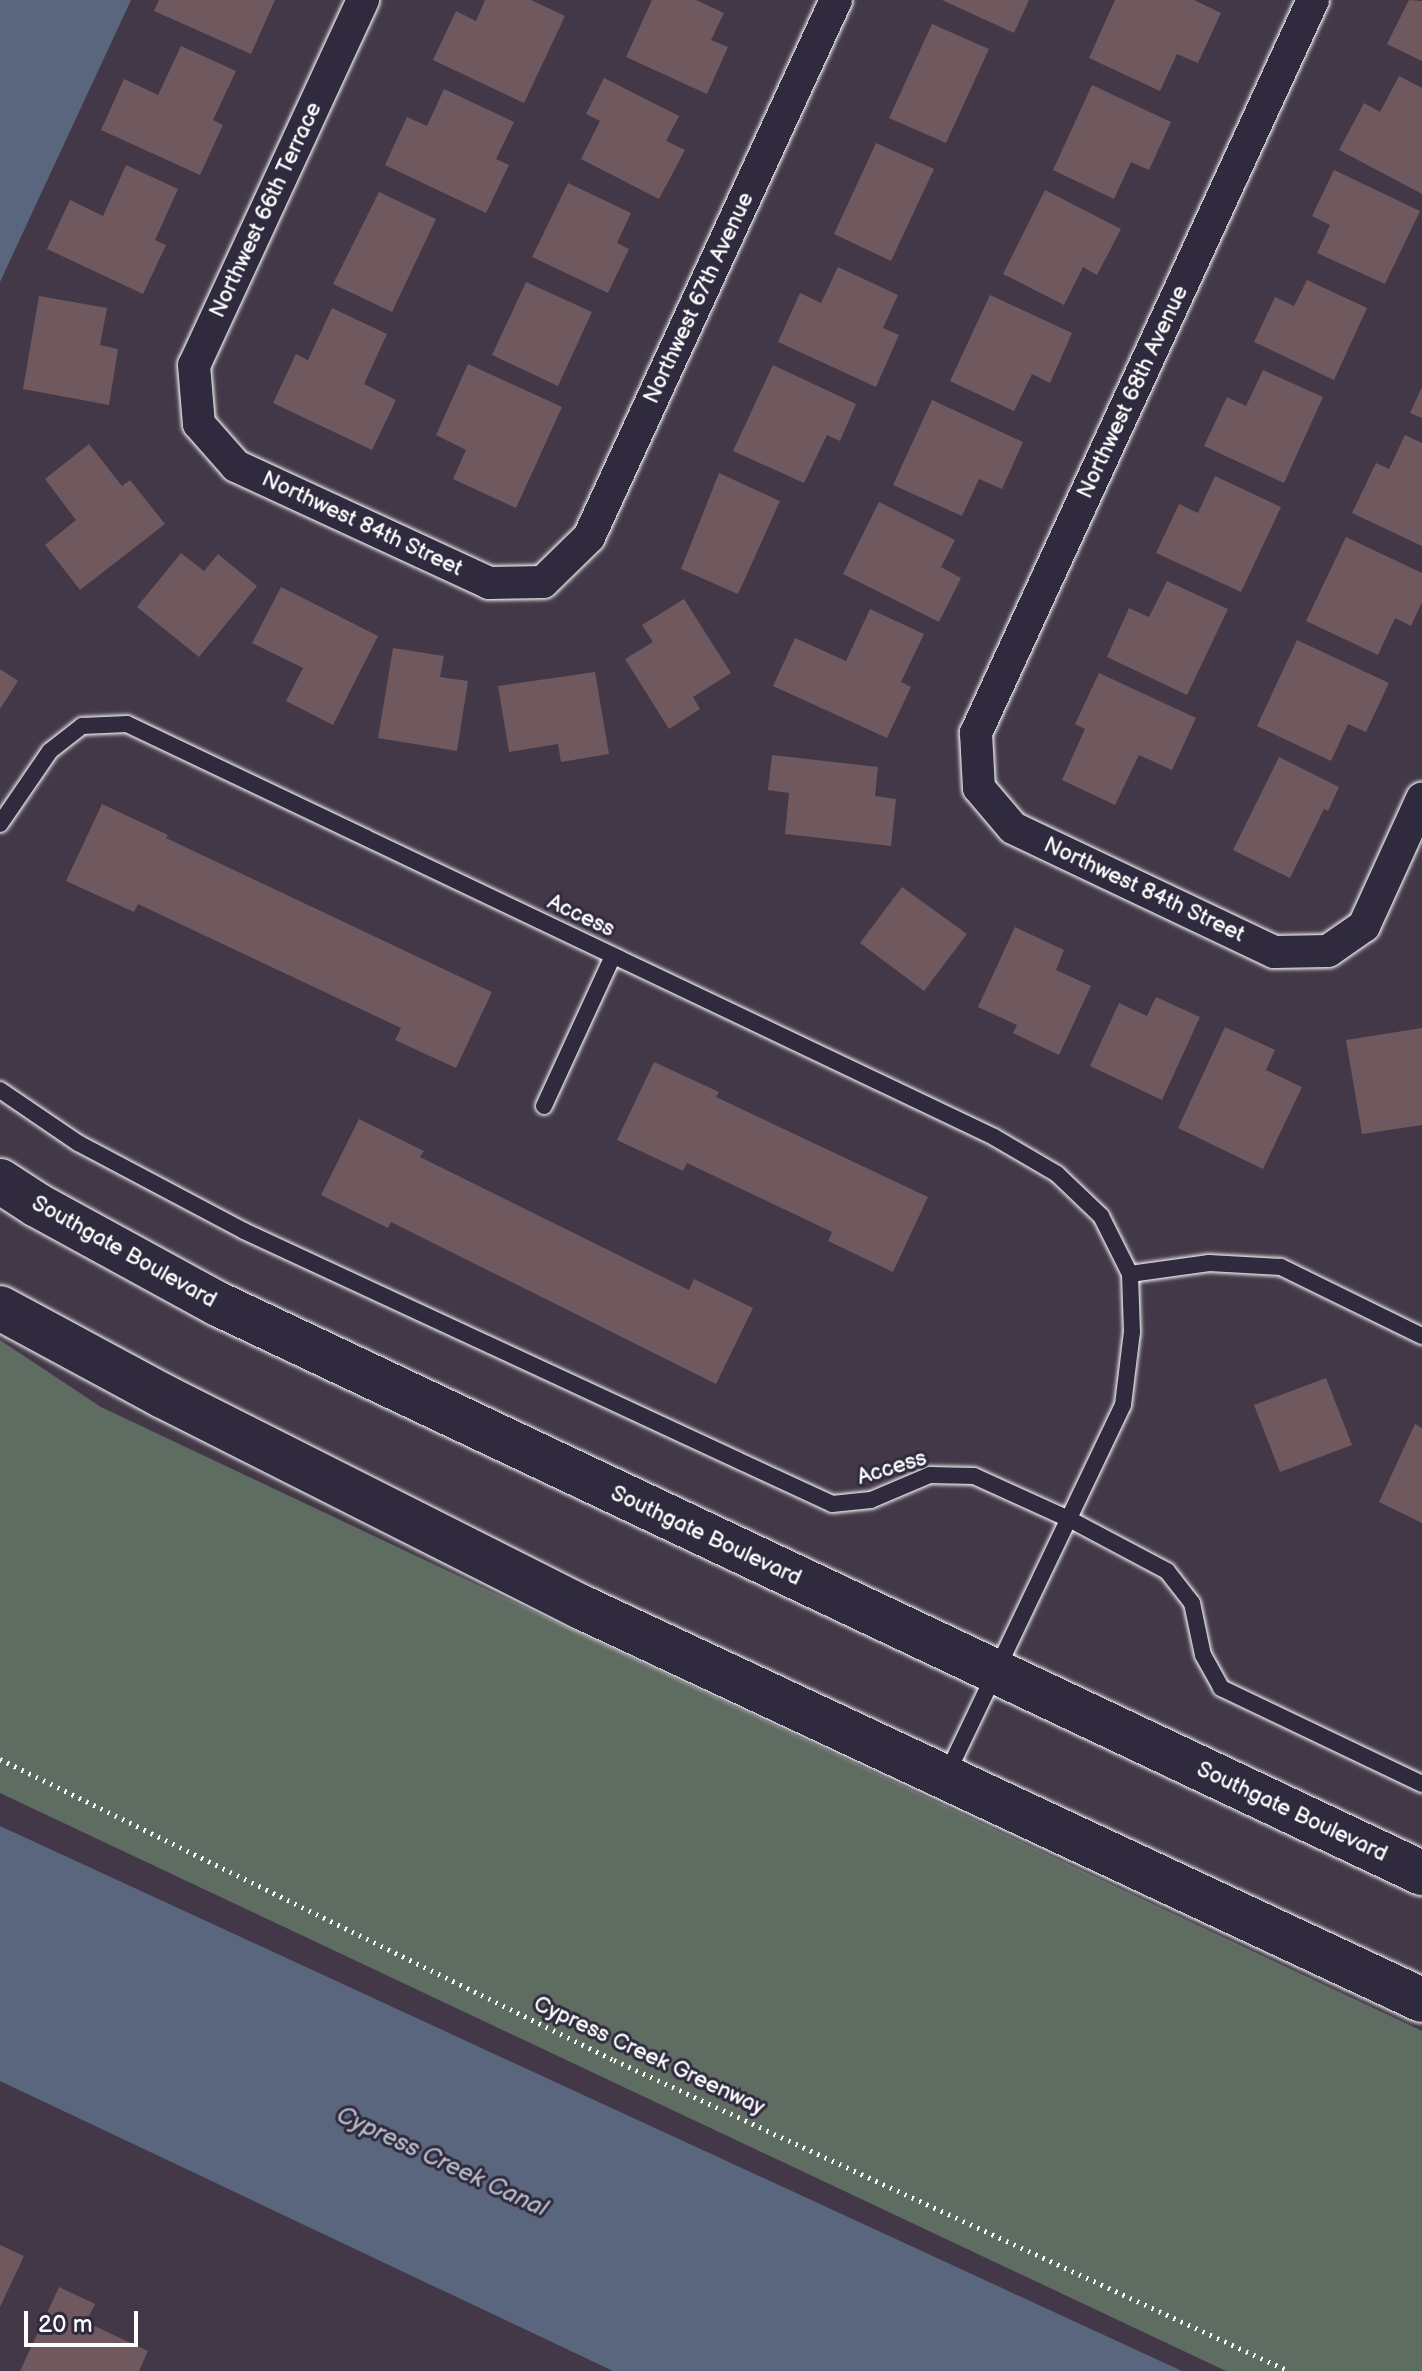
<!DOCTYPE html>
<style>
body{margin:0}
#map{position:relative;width:1422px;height:2371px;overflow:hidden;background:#423847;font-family:"Balsamiq Sans",sans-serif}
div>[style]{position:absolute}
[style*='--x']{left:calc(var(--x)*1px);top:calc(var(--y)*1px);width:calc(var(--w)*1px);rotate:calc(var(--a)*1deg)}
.green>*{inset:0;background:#5f6c61}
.water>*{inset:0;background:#5a667e}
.building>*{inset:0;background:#6f595e}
.path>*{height:5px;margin-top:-2.5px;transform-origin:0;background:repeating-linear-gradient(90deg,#fff 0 2px,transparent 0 8px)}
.roads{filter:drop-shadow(0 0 2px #fff) drop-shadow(0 0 2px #fff)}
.service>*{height:16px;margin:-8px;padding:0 8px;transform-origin:8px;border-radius:8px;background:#2f2a3d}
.minor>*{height:32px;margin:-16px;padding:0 16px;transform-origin:16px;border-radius:16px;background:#2f2a3d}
.secondary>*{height:44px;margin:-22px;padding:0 22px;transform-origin:22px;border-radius:22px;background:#2f2a3d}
span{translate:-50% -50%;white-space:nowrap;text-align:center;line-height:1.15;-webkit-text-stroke:6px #2f2a3d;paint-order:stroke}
.street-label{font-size:22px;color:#fff}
.water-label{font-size:24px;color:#b5bac5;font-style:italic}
.scale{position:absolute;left:24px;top:2311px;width:114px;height:36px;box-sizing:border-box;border:4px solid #fff;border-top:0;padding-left:10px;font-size:24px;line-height:28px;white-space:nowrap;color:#fff;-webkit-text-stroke:6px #2f2a3d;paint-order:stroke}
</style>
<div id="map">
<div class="green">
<i style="clip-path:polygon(0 1340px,101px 1407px,1422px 2031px,1422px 2371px,1226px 2371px,0 1793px)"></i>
</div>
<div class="water">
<i style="clip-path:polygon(0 0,131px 0,0 282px)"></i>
<i style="clip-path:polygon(0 1826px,1182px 2371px,613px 2371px,0 2081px)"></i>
</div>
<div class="building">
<i style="clip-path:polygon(159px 0,275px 0,251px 54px,154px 11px)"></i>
<i style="clip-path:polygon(485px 0,531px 0,565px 16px,524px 103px,433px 60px,456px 11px,476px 21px)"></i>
<i style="clip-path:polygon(652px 0,696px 0,724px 13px,711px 40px,728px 47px,707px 94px,626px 57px)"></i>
<i style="clip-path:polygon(942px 0,1029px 0,1014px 33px)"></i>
<i style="clip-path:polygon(1115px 0,1194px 0,1221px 13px,1198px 63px,1177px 54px,1160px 91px,1089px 58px)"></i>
<i style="clip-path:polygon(1409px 0,1422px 1px,1422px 61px,1387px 44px)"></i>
<i style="clip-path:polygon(932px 24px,989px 49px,946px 143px,889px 118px)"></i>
<i style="clip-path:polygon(181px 46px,236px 71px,213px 120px,223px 125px,200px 175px,101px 130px,124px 79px,158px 95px)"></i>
<i style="clip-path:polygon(1399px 76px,1422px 88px,1422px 194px,1339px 150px,1364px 103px,1380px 112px)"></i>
<i style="clip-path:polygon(604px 78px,679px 116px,666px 141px,685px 150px,659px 199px,581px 159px,600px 121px,586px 114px)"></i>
<i style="clip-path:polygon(1092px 85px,1171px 122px,1149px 170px,1131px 162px,1114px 199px,1053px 170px)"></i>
<i style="clip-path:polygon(444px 89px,514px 122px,496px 159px,509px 165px,486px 213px,385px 165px,407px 117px,427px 126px)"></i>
<i style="clip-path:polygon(876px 143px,934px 169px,891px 261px,834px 234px)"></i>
<i style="clip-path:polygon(126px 165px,178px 189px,155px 240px,166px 245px,143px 294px,47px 249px,70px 200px,103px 216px)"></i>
<i style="clip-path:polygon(1334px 170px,1420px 211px,1385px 284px,1317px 253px,1330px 225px,1312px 216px)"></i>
<i style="clip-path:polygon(568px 183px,631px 213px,617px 243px,629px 249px,608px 293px,532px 257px)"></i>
<i style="clip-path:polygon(1045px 190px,1121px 229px,1097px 275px,1083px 267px,1064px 305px,1003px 274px)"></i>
<i style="clip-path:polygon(379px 192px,436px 219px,392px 312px,333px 284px)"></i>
<i style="clip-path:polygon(838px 267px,898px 295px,883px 328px,899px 335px,876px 387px,778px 342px,800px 293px,821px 303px)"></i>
<i style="clip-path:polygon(1307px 280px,1367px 308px,1334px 380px,1254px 342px,1275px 297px,1294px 306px)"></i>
<i style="clip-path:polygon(526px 282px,592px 312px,558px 386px,492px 355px)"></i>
<i style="clip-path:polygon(990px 295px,1072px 333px,1050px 383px,1032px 374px,1014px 411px,950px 381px)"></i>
<i style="clip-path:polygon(39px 296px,107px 308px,100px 345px,118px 349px,109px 405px,23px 389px)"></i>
<i style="clip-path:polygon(332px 308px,387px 334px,364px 384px,396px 400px,372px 450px,273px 403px,296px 354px,308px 360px)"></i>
<i style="clip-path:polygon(468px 364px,562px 407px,516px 508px,453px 479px,466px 450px,436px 435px)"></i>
<i style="clip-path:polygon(773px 365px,856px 404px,840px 441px,827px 435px,804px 483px,733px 451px)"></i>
<i style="clip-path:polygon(1263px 370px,1323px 397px,1284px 483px,1204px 446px,1227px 397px,1246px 406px)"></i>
<i style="clip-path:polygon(1422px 387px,1422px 418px,1410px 413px)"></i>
<i style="clip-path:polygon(932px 400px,1023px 442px,1002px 489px,979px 479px,962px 516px,893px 485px)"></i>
<i style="clip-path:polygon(1405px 435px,1422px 443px,1422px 546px,1352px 513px,1376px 463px,1389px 469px)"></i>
<i style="clip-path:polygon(89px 444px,122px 486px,130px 480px,165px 524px,80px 590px,45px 545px,76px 520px,45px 479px)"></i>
<i style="clip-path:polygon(719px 473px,780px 501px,738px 594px,681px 569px)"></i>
<i style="clip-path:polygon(1215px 476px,1281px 507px,1241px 592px,1156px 553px,1179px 504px,1198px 513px)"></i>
<i style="clip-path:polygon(879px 502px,955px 540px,941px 567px,961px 578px,939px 622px,843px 574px)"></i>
<i style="clip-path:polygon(1346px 537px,1422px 573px,1422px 602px,1411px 626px,1395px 618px,1378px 655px,1306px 621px)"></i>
<i style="clip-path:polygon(181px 553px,204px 571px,218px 554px,257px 586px,199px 657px,137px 607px)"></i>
<i style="clip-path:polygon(1167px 581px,1228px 609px,1187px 695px,1107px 657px,1129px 608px,1149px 617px)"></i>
<i style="clip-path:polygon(281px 587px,378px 636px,333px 725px,286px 701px,303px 668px,252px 643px)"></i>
<i style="clip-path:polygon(684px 599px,731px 673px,693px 697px,700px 709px,669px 729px,625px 659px,653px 642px,642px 625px)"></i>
<i style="clip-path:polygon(870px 609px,924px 634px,901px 682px,911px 687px,887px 738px,773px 686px,795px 638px,846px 661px)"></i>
<i style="clip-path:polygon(1297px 640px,1389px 683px,1366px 732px,1348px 724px,1331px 761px,1257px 726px)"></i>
<i style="clip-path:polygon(393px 648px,444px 656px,440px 677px,468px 681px,457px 751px,378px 738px)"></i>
<i style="clip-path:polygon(0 669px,18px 681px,0 709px)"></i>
<i style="clip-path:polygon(595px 672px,609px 754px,561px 762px,558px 744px,509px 752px,498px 686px)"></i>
<i style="clip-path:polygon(1099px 673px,1196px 718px,1172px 770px,1139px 755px,1115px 805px,1062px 780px,1085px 729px,1075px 724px)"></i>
<i style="clip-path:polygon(772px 755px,878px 767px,875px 796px,896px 799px,891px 846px,785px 834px,789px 793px,768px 790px)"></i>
<i style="clip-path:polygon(1279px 757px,1339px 787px,1328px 811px,1324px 809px,1290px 878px,1233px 850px)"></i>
<i style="clip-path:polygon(102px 804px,168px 835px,166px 838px,492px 992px,456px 1068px,395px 1040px,401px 1028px,138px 904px,134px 912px,66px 881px)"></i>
<i style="clip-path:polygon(902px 887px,967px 934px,924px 991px,860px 943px)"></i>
<i style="clip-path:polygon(1015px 927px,1064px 950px,1056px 970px,1091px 986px,1059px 1055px,1013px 1033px,1017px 1025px,978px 1007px)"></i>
<i style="clip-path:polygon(1156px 997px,1200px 1017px,1162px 1100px,1090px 1066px,1119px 1003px,1147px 1016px)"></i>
<i style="clip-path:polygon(1225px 1027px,1275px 1050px,1266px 1070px,1302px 1087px,1263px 1169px,1178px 1128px)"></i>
<i style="clip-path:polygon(1422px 1028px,1422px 1125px,1362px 1134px,1346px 1040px)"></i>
<i style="clip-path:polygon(654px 1062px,719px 1092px,716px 1097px,928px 1197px,893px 1272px,828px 1241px,832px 1232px,687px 1163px,683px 1171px,617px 1140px)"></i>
<i style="clip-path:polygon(359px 1119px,424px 1151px,420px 1157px,689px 1290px,694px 1279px,753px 1308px,716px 1384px,391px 1222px,388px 1228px,321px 1195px)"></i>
<i style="clip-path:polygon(1326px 1378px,1352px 1445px,1280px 1472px,1254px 1405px)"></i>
<i style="clip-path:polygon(1415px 1424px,1422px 1428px,1422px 1523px,1379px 1502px)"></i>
<i style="clip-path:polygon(0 2245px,24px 2256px,0 2307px)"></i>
<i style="clip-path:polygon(59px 2287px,95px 2304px,86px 2322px,148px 2351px,139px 2371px,20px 2371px)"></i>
</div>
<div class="path">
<i style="--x:0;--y:1759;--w:684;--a:26.12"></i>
<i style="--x:614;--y:2060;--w:743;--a:24.74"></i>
</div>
<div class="roads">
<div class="service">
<i style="--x:0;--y:824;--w:88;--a:-55.6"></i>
<i style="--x:50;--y:751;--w:41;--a:-38"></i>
<i style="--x:82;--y:726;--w:45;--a:-2.5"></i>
<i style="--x:127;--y:724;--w:960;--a:25.47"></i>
<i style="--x:994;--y:1137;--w:73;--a:30.4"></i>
<i style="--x:1057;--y:1174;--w:61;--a:43.7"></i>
<i style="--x:1101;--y:1216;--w:65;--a:63.4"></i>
<i style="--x:1130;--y:1274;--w:80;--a:-7.9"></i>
<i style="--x:1209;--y:1263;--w:72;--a:3.2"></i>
<i style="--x:1281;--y:1267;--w:157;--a:26.1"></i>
<i style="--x:0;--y:1090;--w:94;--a:34.2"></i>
<i style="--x:78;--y:1143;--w:188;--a:27.9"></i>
<i style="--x:244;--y:1231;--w:648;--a:24.9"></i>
<i style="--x:832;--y:1504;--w:39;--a:-6"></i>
<i style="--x:871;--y:1500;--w:64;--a:-23"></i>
<i style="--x:930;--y:1475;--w:44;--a:1.3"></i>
<i style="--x:974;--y:1476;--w:107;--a:24.4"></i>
<i style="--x:1071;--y:1520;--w:109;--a:28"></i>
<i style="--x:1167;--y:1571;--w:41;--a:52"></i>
<i style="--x:1192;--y:1603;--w:53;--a:78.1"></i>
<i style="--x:1203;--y:1655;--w:38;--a:61"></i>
<i style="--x:1221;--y:1688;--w:223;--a:25.5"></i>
<i style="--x:544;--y:1106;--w:165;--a:-65.3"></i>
<i style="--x:946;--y:1776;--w:411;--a:-64.5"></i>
<i style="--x:1123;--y:1405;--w:74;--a:-83"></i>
<i style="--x:1132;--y:1332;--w:58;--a:-92"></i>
</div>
<div class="minor">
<i style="--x:363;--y:0;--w:402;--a:114.8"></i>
<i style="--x:194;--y:365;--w:59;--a:85.2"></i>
<i style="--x:199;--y:424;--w:56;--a:48.6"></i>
<i style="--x:236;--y:466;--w:279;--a:24.8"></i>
<i style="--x:489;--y:583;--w:54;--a:-1.1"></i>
<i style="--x:543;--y:582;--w:64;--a:-44.4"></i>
<i style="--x:589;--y:537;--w:591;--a:-65.3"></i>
<i style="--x:1313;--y:0;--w:807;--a:114.69"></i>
<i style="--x:976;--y:733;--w:55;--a:86.9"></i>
<i style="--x:979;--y:788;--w:52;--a:49.6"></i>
<i style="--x:1013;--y:828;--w:289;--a:25.4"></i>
<i style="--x:1274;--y:952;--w:54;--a:-1.1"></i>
<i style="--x:1328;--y:951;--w:44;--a:-34.8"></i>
<i style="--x:1364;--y:926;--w:140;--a:-65.5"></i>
</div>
<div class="secondary">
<i style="--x:0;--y:1181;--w:44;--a:33"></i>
<i style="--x:37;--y:1205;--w:206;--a:28.7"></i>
<i style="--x:218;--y:1304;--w:1332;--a:25.3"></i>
<i style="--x:0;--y:1308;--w:185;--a:28.4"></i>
<i style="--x:163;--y:1396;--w:468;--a:26.8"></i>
<i style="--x:581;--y:1607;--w:928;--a:25.05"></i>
</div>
</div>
<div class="street-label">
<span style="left:266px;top:210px;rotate:-65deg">Northwest 66th Terrace</span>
<span style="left:699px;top:298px;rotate:-65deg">Northwest 67th Avenue</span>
<span style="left:1133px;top:392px;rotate:-65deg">Northwest 68th Avenue</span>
<span style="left:362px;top:524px;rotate:25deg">Northwest 84th Street</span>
<span style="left:1144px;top:890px;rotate:25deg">Northwest 84th Street</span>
<span style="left:581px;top:916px;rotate:25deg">Access</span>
<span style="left:124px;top:1252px;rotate:29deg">Southgate Boulevard</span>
<span style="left:892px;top:1468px;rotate:-17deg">Access</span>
<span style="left:706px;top:1536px;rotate:25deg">Southgate Boulevard</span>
<span style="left:1292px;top:1812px;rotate:25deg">Southgate Boulevard</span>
<span style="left:649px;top:2056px;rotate:25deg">Cypress Creek Greenway</span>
</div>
<div class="water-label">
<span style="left:442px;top:2162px;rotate:25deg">Cypress Creek Canal</span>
</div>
<div class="scale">20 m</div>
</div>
